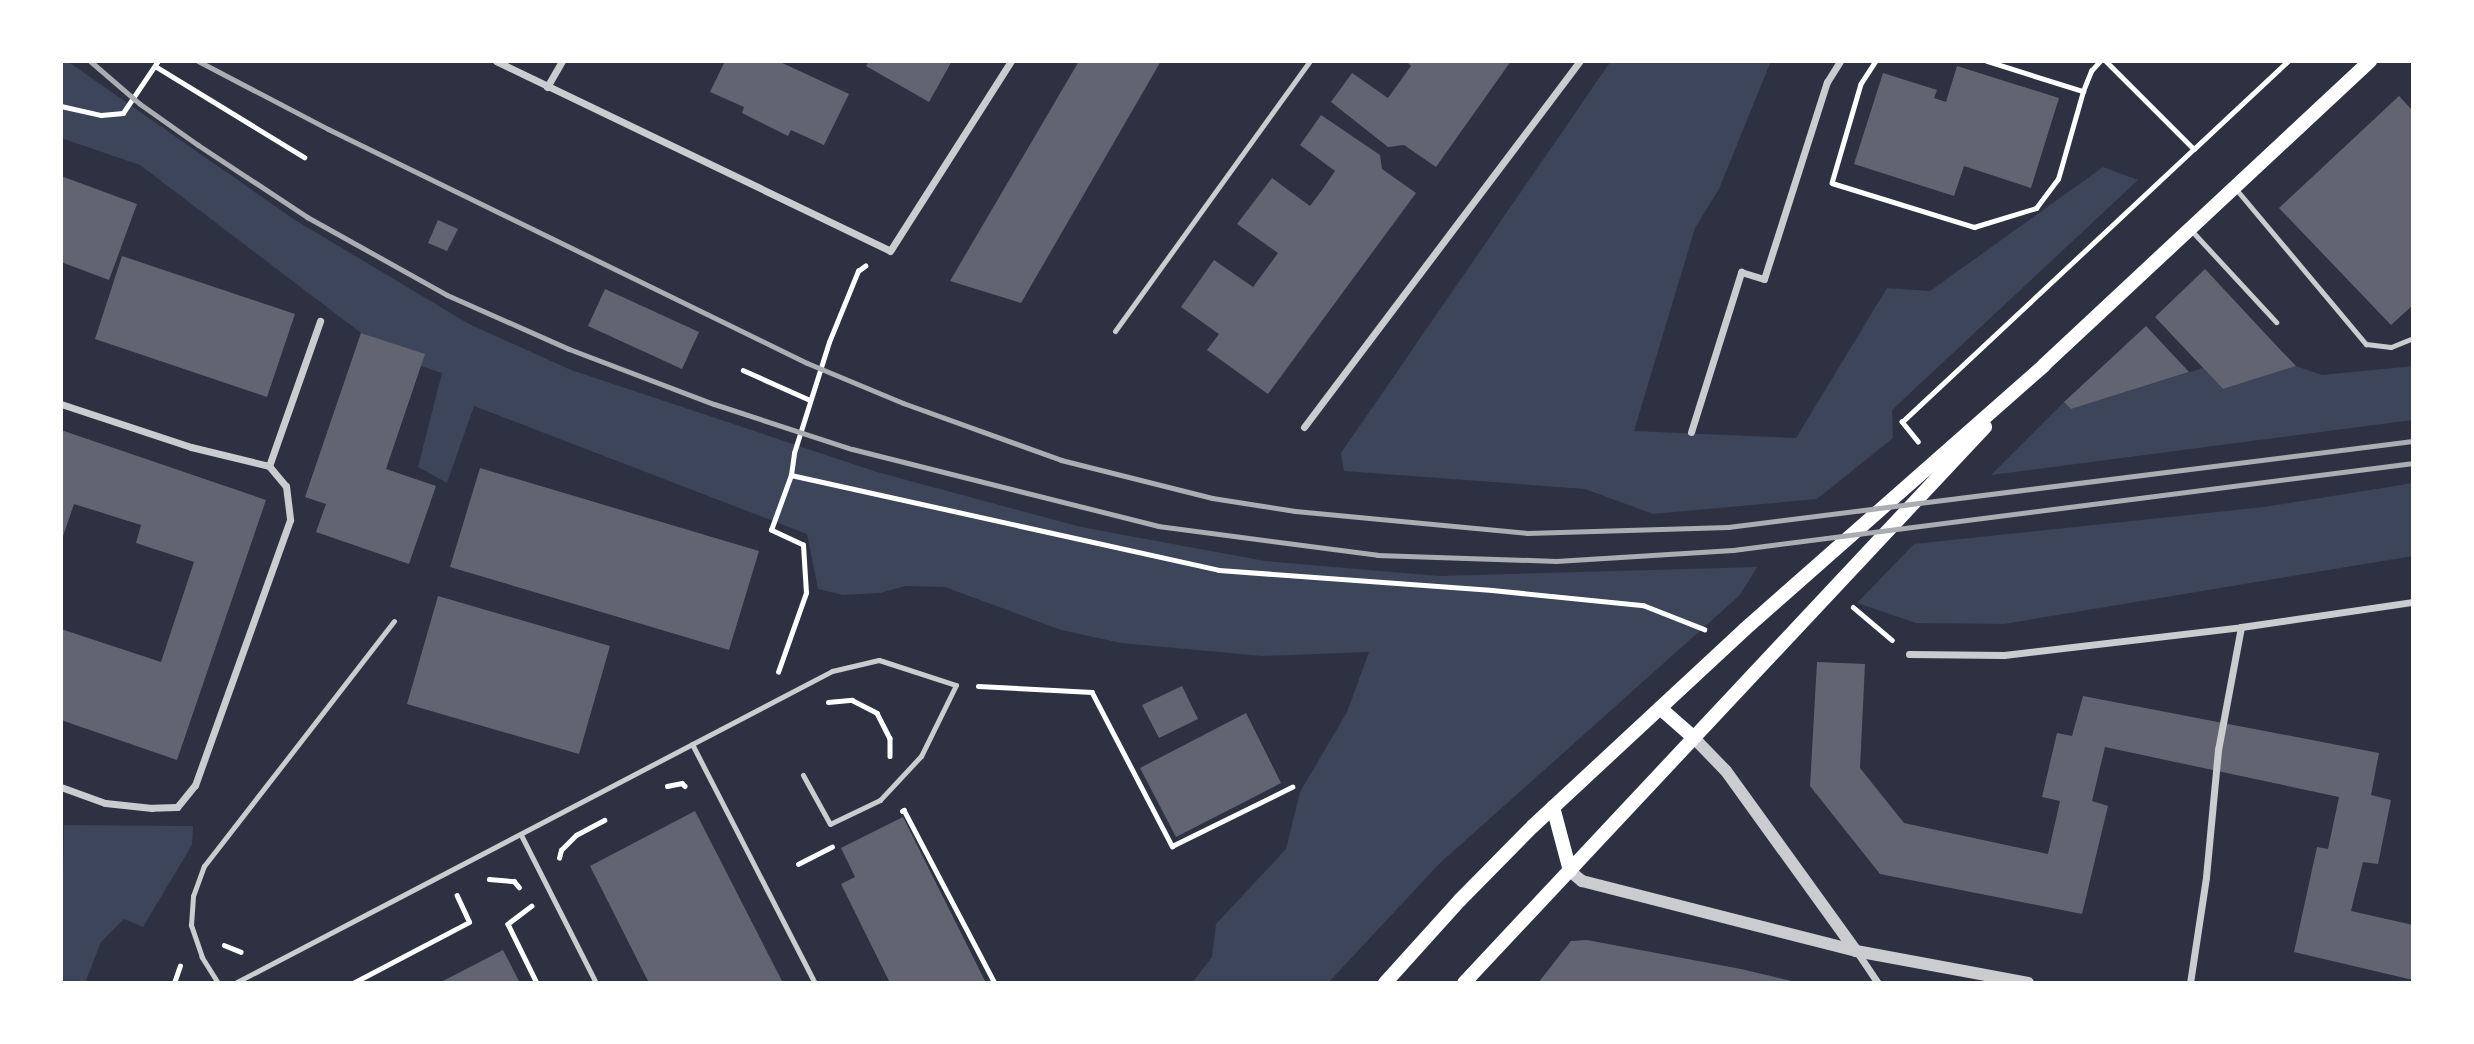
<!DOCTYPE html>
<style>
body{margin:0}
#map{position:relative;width:2474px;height:1044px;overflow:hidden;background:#2d3142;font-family:"DM Sans",sans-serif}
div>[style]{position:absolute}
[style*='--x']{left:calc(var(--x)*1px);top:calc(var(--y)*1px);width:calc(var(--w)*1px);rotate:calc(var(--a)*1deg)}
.green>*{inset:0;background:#3c4559}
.building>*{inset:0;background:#626471}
.path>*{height:4.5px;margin:-2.25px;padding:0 2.25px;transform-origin:2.25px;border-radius:2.25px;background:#fff}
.service>*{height:5px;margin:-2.5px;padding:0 2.5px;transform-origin:2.5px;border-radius:2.5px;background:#caccd0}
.minor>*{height:7px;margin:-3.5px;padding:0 3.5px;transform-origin:3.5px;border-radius:3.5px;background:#caccd0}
.tertiary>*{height:12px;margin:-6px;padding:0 6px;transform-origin:6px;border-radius:6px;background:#caccd0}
.secondary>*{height:14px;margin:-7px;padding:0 7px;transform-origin:7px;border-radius:7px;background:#fff}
.rail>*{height:5px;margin:-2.5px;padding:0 2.5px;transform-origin:2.5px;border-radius:2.5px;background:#abadb3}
span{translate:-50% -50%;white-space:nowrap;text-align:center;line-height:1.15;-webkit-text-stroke:7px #fff;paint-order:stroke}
.frame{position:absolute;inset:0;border:63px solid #fff;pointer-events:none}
</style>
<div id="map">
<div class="green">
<i style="clip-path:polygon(61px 61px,67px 61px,295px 220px,469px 324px,571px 370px,877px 472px,1081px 527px,1265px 561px,1439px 576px,1757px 567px,1740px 595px,1439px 864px,1328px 983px,1192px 983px,1212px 957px,1216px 924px,1286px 849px,1300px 792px,1347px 712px,1369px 652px,1262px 656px,1121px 643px,1061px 630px,945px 587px,906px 586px,880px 593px,843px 595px,818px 589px,807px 534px,474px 406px,447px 483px,418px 467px,442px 373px,421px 366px,424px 354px,361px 333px,140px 165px,61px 138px)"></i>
<i style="clip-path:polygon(1611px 61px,1771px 61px,1719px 189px,1695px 228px,1634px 431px,1796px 438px,1887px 288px,1930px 291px,2103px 167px,2138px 180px,1892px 410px,1893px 438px,1817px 499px,1653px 514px,1585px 489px,1344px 471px,1341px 453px)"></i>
<i style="clip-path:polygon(2296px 366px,2322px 375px,2413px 366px,2413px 420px,1991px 475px,2064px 402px,2071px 409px,2203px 368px,2223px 389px)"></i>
<i style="clip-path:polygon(2413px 483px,2413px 556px,2004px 624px,1916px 623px,1857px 603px,1914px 544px,2264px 507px)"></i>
<i style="clip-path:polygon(64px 825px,193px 826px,192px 845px,143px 927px,124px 919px,101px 942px,85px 983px,61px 983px)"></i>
</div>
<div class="building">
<i style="clip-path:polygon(725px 61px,778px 61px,849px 94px,824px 145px,791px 130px,788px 136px,742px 113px,744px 107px,710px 92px)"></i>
<i style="clip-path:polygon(869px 61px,952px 61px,929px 102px,866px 66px)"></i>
<i style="clip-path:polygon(1079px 61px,1161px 61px,1021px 303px,950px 281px)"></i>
<i style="clip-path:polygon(1406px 61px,1511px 61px,1436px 167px,1404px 145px,1388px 147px,1331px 102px,1352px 73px,1388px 98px,1411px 66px)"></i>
<i style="clip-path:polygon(1957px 66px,2059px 98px,2031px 188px,1964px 166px,1954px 196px,1854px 164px,1883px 73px,1937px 90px,1934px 98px,1946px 102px)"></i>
<i style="clip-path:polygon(2399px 96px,2413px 111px,2413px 305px,2391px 325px,2279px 208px)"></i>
<i style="clip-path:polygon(1321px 115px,1380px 155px,1382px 169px,1416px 193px,1268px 394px,1207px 350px,1219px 334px,1181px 307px,1214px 260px,1253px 287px,1278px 253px,1237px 224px,1272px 178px,1310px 206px,1322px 190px,1335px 171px,1300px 145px)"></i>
<i style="clip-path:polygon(61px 176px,137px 204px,109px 280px,61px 262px)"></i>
<i style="clip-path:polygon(438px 220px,458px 229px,447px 251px,428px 243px)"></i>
<i style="clip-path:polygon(122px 256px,295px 314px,267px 397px,95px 339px)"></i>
<i style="clip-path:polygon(2205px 269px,2273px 342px,2296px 366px,2223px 389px,2155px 317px)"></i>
<i style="clip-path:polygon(605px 289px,699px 332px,682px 369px,588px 326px)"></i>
<i style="clip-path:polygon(2146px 326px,2189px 372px,2071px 409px,2064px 402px)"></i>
<i style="clip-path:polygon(361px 333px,425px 354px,386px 469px,436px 486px,409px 564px,316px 532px,326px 504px,305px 497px)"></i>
<i style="clip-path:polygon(61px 430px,266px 500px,177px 760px,61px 720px,61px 629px,161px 662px,194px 562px,136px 543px,141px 525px,74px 504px,61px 542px)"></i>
<i style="clip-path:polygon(480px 468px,759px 551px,729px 650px,450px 567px)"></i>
<i style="clip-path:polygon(438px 596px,610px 646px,579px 754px,407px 704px)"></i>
<i style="clip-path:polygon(1817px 662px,1865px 664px,1860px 768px,1904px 823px,2048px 854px,2060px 801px,2042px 797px,2057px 733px,2072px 736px,2083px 696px,2379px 753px,2371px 795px,2391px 800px,2378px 864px,2363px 862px,2351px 911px,2413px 925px,2413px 980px,2294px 952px,2317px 847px,2328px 849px,2339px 797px,2105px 747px,2092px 801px,2108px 806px,2082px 914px,1880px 874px,1810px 786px)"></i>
<i style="clip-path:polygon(1182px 686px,1198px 719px,1159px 738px,1142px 705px)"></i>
<i style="clip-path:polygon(1246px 713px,1281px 783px,1176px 837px,1140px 768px)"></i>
<i style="clip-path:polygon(695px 811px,783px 983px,649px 983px,590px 866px)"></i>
<i style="clip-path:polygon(903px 817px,986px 983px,890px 983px,841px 884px,855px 877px,841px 848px)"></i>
<i style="clip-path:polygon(1587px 940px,1741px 969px,1800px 983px,1538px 983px,1571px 941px)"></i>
<i style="clip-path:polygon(503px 950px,520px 983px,439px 983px)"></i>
</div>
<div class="path">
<i style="--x:1876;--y:61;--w:27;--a:123"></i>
<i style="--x:1861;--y:84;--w:103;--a:106.3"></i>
<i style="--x:1832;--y:183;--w:149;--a:17.2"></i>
<i style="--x:1974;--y:227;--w:65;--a:-17"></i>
<i style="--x:2036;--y:208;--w:36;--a:-53"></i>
<i style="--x:2058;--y:179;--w:91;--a:-74.1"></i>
<i style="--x:2083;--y:91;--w:22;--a:-68"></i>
<i style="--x:2091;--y:71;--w:13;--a:-48"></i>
<i style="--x:1987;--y:61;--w:101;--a:17.4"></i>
<i style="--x:2106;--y:61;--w:124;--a:45"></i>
<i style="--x:2194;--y:149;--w:129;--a:-43.1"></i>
<i style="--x:155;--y:66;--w:175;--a:31.4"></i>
<i style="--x:61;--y:106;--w:41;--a:12.7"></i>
<i style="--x:101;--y:115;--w:22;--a:-5"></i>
<i style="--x:123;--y:113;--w:63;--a:-56.1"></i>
<i style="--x:743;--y:370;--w:73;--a:24.1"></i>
<i style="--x:1918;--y:442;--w:26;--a:-129"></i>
<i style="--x:1902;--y:422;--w:400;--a:-43.1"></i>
<i style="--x:791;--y:475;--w:438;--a:12.5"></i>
<i style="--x:1219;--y:570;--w:274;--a:4.2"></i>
<i style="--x:1492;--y:590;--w:152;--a:5.7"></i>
<i style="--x:1643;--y:605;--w:66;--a:21.5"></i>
<i style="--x:1853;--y:607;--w:51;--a:40.2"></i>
<i style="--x:778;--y:672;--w:84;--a:-70.5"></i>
<i style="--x:806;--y:593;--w:48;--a:-93.6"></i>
<i style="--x:803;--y:545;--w:35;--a:-155"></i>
<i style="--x:771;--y:530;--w:59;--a:-70"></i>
<i style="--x:791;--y:475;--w:22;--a:-82"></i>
<i style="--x:794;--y:453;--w:116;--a:-72.5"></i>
<i style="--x:829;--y:342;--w:77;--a:-67.8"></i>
<i style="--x:858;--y:271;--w:9;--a:-36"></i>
<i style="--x:978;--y:686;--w:114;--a:3"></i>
<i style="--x:1092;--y:692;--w:174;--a:62.5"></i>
<i style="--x:1172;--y:846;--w:134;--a:-26.2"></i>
<i style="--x:828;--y:702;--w:24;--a:-5"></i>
<i style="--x:852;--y:700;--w:28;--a:27"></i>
<i style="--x:877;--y:713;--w:28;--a:63"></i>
<i style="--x:890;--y:738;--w:18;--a:90"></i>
<i style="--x:667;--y:786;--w:15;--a:-11"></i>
<i style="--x:682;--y:783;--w:4;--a:45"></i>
<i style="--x:902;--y:811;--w:2;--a:-27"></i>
<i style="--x:904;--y:810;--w:195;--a:62.3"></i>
<i style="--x:559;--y:858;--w:8;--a:-76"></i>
<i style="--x:561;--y:850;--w:21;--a:-45"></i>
<i style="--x:576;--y:835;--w:32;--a:-28"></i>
<i style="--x:798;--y:864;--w:38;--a:-27"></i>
<i style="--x:489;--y:879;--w:25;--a:5"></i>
<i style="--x:514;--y:881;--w:8;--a:50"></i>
<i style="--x:532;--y:906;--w:30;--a:143"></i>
<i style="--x:508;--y:924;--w:66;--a:63.8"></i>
<i style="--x:224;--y:945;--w:18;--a:22"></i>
<i style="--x:174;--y:983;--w:18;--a:-71"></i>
<i style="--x:353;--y:983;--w:131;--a:-27.7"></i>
<i style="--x:469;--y:922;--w:29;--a:-115"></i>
</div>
<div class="service">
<i style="--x:2235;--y:188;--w:204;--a:50"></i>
<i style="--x:2366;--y:344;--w:25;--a:7"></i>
<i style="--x:2391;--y:347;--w:24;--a:-22"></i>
<i style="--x:2190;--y:229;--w:127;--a:47.2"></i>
<i style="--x:1115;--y:331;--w:333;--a:-54.2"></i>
<i style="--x:692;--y:744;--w:269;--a:62.8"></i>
<i style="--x:521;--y:835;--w:166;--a:63.1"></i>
<i style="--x:218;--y:983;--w:31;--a:-122"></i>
<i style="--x:202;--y:957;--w:34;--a:-109"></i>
<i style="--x:191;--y:925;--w:29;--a:-86"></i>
<i style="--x:193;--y:896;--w:32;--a:-70"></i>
<i style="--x:204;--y:866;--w:310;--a:-52.2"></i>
<i style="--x:235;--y:983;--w:674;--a:-27.59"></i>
<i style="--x:832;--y:671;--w:48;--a:-13.2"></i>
<i style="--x:879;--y:660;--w:81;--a:18"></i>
<i style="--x:956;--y:685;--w:79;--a:116.2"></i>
<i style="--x:921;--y:756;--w:60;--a:133"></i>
<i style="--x:880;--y:800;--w:55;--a:154.4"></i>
<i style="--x:830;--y:824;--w:56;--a:-118.9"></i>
</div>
<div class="minor">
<i style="--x:496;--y:61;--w:437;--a:25.7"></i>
<i style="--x:890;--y:251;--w:225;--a:-57.5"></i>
<i style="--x:547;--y:87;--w:30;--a:-60"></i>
<i style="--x:61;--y:404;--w:137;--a:18.3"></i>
<i style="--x:191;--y:447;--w:80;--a:13.7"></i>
<i style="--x:269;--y:466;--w:26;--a:50"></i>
<i style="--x:286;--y:486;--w:34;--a:83"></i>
<i style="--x:290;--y:520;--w:282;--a:109.7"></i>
<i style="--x:195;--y:785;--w:28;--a:129"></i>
<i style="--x:177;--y:807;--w:25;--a:178"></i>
<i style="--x:152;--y:808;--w:47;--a:-173.9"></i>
<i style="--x:105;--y:803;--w:47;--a:-160"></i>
<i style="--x:1304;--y:427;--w:458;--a:-53"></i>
<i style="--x:1691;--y:432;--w:168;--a:-72.6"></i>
<i style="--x:1741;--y:272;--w:24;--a:17"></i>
<i style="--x:1764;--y:279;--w:207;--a:-72.3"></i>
<i style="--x:1827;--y:82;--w:25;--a:-58"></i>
<i style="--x:269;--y:466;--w:154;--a:-70.6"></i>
<i style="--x:1909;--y:654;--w:95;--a:0.6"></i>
<i style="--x:2004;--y:655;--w:239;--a:-6.7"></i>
<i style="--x:2241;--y:627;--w:174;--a:-8.3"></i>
<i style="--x:1857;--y:952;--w:37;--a:56"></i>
<i style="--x:2190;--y:983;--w:107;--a:-81.4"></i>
<i style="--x:2206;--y:877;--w:128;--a:-84.6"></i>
<i style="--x:2218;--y:750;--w:125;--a:-79.4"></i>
</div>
<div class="tertiary">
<i style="--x:1693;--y:737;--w:47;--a:45.9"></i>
<i style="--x:1726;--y:771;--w:222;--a:54.2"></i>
<i style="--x:1570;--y:871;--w:16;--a:40"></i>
<i style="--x:1582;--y:881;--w:283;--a:14.3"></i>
<i style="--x:1856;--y:951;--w:175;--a:10.5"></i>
</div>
<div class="secondary">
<i style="--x:1660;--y:708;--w:44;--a:41.3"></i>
<i style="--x:1553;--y:807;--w:66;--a:75.1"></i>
<i style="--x:1385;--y:983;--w:112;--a:-47.9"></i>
<i style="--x:1460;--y:900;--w:104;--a:-45.4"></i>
<i style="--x:1533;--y:826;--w:289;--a:-42.9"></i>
<i style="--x:1745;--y:629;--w:399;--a:-41.4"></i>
<i style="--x:2044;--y:365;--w:446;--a:-43"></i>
<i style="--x:1464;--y:983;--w:762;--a:-46.86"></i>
</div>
<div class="rail">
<i style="--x:90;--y:61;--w:66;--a:40.7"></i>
<i style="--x:140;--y:104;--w:71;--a:35.3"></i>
<i style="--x:198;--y:145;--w:131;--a:33.4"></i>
<i style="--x:307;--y:217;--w:160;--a:29.1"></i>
<i style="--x:447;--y:295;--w:133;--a:23.9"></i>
<i style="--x:569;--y:349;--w:155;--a:20.8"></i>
<i style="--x:714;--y:404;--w:145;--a:18.1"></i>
<i style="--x:852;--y:449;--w:316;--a:14.1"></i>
<i style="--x:1158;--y:526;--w:221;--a:7.5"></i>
<i style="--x:1377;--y:555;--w:179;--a:1.9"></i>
<i style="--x:1556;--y:561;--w:177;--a:-3.6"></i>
<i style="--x:1733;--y:550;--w:686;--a:-7.29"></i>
<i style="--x:198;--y:61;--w:147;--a:27.6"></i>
<i style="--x:328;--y:129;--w:533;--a:26.04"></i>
<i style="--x:807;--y:363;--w:104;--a:22.6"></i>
<i style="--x:903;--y:403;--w:168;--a:19.8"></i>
<i style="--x:1061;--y:460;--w:156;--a:14.1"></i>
<i style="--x:1212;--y:498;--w:84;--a:8.9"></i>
<i style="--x:1295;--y:511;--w:233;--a:5.4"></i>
<i style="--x:1527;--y:533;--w:201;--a:-1.7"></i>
<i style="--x:1728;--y:527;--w:690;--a:-7.16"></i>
</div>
<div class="frame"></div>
</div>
